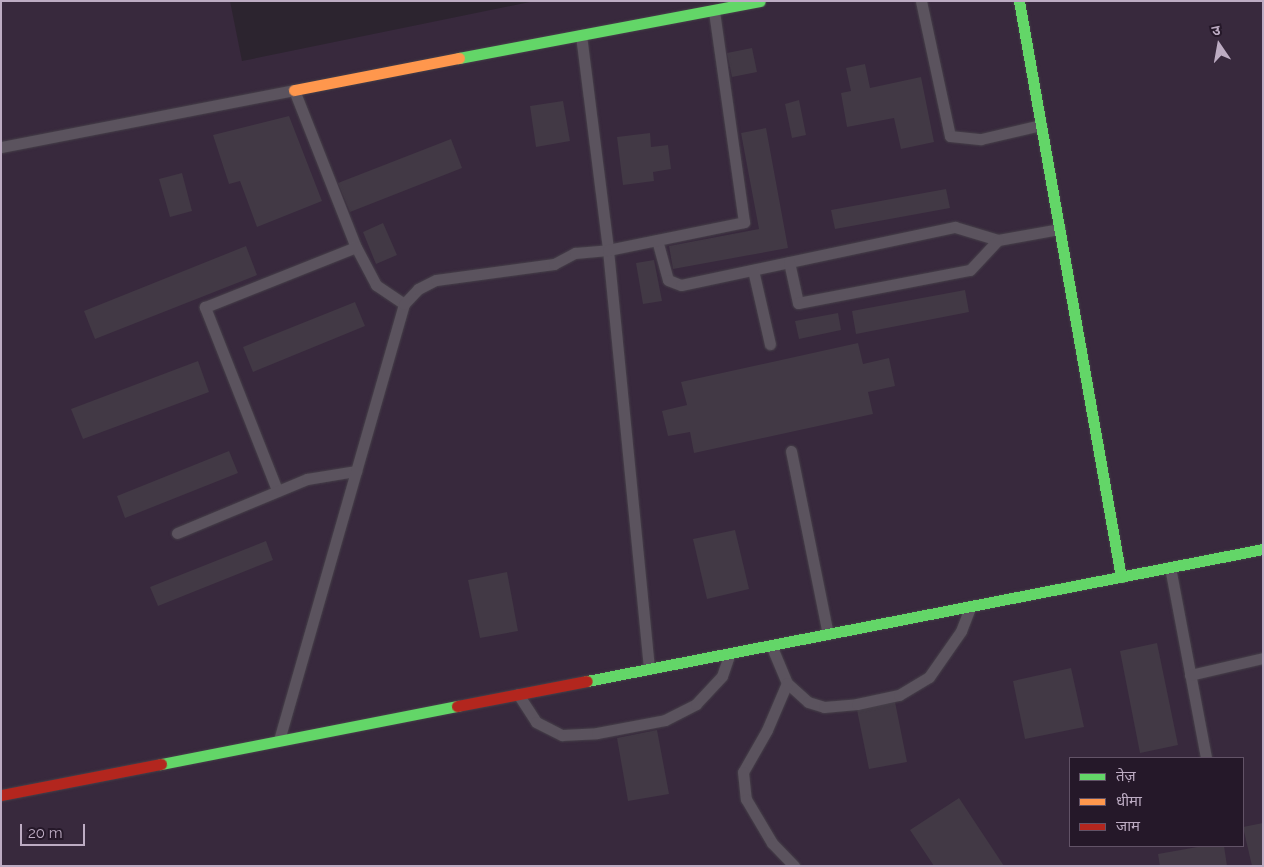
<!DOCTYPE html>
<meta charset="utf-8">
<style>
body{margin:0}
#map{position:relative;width:1264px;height:867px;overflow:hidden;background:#2c242f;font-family:Raleway,"Noto Sans Devanagari",sans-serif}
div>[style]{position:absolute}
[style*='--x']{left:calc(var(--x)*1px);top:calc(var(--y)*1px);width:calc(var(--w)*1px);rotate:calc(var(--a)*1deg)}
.airport>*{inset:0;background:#38293d}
.building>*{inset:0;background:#423945}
.roads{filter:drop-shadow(0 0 1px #464049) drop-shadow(0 0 1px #464049)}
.lane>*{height:11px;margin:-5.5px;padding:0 5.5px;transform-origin:5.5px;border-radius:5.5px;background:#5b535e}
.fast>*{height:11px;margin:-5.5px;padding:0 5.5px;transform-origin:5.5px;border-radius:5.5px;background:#63d668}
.slow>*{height:11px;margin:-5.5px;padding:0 5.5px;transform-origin:5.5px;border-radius:5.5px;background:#ff974d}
.jam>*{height:11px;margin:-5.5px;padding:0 5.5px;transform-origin:5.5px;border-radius:5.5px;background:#b3261e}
span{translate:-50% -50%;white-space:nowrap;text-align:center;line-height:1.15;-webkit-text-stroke:5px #251829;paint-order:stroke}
.frame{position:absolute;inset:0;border:2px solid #bdacc3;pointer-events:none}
.legend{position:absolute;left:1069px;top:757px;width:175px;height:90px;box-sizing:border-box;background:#251829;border:1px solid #625367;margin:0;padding:6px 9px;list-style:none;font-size:15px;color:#bdacc3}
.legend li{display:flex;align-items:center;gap:10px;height:25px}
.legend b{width:25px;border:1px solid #625367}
.north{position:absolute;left:1194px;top:20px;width:50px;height:50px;-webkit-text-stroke:4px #251829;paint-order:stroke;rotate:348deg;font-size:14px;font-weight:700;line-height:20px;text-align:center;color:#bdacc3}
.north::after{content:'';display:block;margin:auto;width:18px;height:22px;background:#bdacc3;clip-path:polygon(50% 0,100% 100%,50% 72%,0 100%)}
.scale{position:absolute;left:20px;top:824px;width:65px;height:22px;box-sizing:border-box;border:2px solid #bdacc3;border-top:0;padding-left:6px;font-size:15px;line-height:18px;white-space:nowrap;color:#bdacc3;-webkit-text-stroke:4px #251829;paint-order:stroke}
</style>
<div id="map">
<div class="airport">
<i style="clip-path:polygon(evenodd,1px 1px,230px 1px,242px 61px,535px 1px,1263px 1px,1263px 866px,1px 866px,1px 1px,1070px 758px,1243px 758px,1243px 846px,1070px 846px,1070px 758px)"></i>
</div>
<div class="building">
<i style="clip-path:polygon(752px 48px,757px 72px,732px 77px,727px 53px)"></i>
<i style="clip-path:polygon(865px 64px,870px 88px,921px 77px,934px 142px,901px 149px,894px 118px,847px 127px,841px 93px,851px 91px,846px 68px)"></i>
<i style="clip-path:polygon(799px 100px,806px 135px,792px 138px,785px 104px)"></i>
<i style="clip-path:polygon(563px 101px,570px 141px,536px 147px,530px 106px)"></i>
<i style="clip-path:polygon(289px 116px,322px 201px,257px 227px,240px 181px,229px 184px,213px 135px)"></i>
<i style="clip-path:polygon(766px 128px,788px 248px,673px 269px,669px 246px,759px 229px,741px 133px)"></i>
<i style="clip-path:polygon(650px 133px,651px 147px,668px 145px,671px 169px,653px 172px,654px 181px,623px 185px,617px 137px)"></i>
<i style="clip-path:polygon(451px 139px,462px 168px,350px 212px,338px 183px)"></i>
<i style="clip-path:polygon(182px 173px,192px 211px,170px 217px,159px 179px)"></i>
<i style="clip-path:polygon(946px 189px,950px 208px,835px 229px,831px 210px)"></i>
<i style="clip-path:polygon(383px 223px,397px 255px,376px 264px,363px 232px)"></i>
<i style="clip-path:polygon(246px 246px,257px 275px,95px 339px,84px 311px)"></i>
<i style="clip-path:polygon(654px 260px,662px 301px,643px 304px,636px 263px)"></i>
<i style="clip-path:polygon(965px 290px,969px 312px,856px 334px,852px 311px)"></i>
<i style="clip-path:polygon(355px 302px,365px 326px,253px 372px,243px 347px)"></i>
<i style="clip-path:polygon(838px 313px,841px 330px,799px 339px,795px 321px)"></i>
<i style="clip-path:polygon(858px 343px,863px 364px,889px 358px,895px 386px,868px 392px,873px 414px,694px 453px,690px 432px,668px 436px,662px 411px,687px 405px,681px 382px)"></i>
<i style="clip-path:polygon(198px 361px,209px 392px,83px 439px,71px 409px)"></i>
<i style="clip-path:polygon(229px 451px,238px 473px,125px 518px,117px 496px)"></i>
<i style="clip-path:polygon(735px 530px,749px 589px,707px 599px,693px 539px)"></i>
<i style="clip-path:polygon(266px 541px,273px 560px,158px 606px,150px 587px)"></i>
<i style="clip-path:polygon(507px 572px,518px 631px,480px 638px,468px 580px)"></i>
<i style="clip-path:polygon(1157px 643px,1178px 745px,1140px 753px,1120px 651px)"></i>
<i style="clip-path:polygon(1071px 668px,1084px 727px,1025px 739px,1013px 681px)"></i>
<i style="clip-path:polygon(895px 702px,907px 762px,869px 769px,857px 710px)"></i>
<i style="clip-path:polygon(657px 730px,669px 794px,628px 801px,617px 738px)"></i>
<i style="clip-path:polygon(959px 798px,1004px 866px,934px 866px,910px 830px)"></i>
<i style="clip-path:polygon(1263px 823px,1263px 866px,1252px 866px,1243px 827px)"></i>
<i style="clip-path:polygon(1203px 846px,1224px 846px,1227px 866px,1160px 866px,1158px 854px)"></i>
</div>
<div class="roads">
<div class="lane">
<i style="--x:921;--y:1;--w:138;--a:77.9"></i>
<i style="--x:950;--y:136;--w:31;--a:6"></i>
<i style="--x:981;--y:139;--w:62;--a:-13.1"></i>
<i style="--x:581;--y:35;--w:217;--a:82.8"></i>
<i style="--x:608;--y:250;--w:421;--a:84.4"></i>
<i style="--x:1;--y:147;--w:298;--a:-11"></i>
<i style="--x:294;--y:90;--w:169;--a:68.5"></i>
<i style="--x:356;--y:247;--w:43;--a:62.2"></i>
<i style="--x:376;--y:285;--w:34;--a:34"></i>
<i style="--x:657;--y:240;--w:41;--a:74.6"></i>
<i style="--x:668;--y:280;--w:14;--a:21"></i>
<i style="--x:681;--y:285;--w:280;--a:-12"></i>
<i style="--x:955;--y:227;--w:45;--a:16.8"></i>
<i style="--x:998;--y:240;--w:63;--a:-10.1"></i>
<i style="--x:789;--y:262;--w:42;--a:77.6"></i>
<i style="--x:798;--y:303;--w:175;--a:-10.9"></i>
<i style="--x:970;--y:270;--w:41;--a:-47"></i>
<i style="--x:753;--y:270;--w:76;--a:77.1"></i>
<i style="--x:791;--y:451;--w:187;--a:78.6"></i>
<i style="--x:277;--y:490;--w:197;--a:-111.5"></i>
<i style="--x:205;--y:307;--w:162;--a:-21.7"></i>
<i style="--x:177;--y:533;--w:141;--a:-22.6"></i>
<i style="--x:307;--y:479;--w:50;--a:-9.3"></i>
<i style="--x:1170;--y:567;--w:194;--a:79.3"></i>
<i style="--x:771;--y:645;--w:41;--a:67.2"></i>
<i style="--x:787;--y:683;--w:28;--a:42"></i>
<i style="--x:808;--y:702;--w:17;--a:17"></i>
<i style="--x:824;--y:707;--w:33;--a:-5"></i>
<i style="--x:857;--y:704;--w:43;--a:-12.1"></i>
<i style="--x:899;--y:695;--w:35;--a:-31"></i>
<i style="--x:929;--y:677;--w:56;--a:-55.2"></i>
<i style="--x:961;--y:631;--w:25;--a:-69"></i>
<i style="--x:1190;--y:675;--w:75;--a:-13.1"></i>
<i style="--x:787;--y:683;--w:51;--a:113.1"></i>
<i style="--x:767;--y:730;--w:48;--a:119.7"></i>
<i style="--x:743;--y:772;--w:27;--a:84"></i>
<i style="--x:746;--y:799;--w:51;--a:59.4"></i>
<i style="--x:772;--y:843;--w:32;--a:46"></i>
<i style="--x:518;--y:694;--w:33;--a:57"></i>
<i style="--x:536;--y:722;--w:29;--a:27"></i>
<i style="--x:562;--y:735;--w:35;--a:-3"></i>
<i style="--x:597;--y:733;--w:69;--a:-10.8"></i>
<i style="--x:665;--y:720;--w:35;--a:-27"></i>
<i style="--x:696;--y:704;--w:38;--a:-47"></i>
<i style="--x:722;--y:676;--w:24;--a:-71"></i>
<i style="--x:279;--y:740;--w:454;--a:-74"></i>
<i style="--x:404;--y:304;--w:21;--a:-47"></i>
<i style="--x:418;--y:289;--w:20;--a:-27"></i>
<i style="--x:436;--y:280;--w:119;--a:-7.7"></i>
<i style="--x:554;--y:264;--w:24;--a:-28"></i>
<i style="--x:575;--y:253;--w:33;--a:-5"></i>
<i style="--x:608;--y:250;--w:139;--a:-11.6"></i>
<i style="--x:744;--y:222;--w:214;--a:-98.1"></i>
</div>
<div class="fast">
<i style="--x:1019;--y:1;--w:585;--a:79.96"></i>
<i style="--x:459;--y:58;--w:306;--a:-10.7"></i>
<i style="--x:587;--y:681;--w:689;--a:-11.05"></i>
<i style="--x:161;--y:764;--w:302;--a:-11.1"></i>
</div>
<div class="slow">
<i style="--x:294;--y:90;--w:168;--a:-11"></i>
</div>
<div class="jam">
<i style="--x:457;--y:706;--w:132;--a:-10.9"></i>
<i style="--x:1;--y:795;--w:163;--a:-11"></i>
</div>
</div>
<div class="frame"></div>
<ul class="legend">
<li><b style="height:6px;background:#63d668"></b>तेज़</li>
<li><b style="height:6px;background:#ff974d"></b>धीमा</li>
<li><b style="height:6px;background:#b3261e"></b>जाम</li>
</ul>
<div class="north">उ</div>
<div class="scale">20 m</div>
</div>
